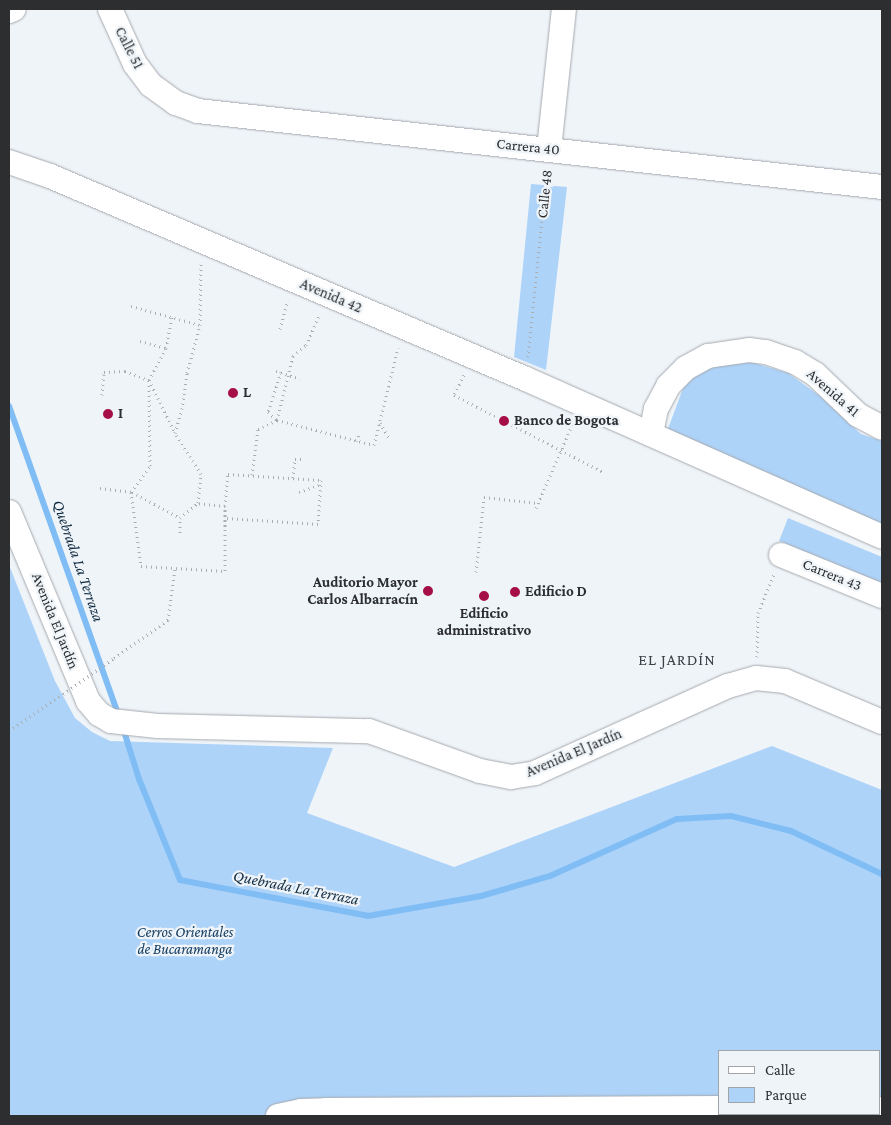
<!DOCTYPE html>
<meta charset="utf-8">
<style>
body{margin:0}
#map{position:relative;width:891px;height:1125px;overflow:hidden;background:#eff4f9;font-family:"Crimson Pro",serif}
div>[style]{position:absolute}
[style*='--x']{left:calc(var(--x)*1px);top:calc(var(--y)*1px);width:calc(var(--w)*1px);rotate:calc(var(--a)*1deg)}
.green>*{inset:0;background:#aed3f9}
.stream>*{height:6px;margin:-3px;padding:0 3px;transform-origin:3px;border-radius:3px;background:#80bdf5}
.path>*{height:3px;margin-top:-1.5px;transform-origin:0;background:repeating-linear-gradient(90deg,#aaaeb2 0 1px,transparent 0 5px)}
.roads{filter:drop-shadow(0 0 1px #a5a9ae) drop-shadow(0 0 1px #a5a9ae)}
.street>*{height:24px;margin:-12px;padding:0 12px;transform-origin:12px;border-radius:12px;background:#fff}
.path-bridge>*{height:3px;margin-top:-1.5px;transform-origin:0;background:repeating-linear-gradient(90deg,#aaaeb2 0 1px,transparent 0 5px)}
.dots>*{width:14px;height:14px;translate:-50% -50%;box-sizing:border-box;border:2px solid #eff4f9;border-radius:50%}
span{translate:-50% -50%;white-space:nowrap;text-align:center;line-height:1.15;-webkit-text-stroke:4.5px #eff4f9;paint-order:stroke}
.street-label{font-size:15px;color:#2c2e30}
.poi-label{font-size:15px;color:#2c2e30;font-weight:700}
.left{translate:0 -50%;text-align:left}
.right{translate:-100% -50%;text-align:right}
.park-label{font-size:15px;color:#133c61;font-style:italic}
.water-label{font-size:16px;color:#112c42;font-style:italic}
.neighbourhood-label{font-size:16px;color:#3d4145;letter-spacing:1px}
.frame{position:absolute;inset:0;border:10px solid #2c2e30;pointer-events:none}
.legend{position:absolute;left:718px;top:1050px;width:162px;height:65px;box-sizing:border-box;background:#eff4f9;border:1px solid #a1a5a9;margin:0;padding:6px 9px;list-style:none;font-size:15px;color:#2c2e30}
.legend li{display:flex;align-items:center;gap:10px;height:25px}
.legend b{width:25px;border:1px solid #a1a5a9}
</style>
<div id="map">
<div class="green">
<i style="clip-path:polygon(531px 184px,567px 187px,546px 370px,514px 357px)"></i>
<i style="clip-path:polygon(741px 359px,788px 373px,820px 396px,861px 434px,882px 441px,882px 526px,666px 434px,688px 375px,702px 366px)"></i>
<i style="clip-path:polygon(788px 518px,882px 557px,882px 583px,779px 541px)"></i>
<i style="clip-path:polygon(evenodd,9px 565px,55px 681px,75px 718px,92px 732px,110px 741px,333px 748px,307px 813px,454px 867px,772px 746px,882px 790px,882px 1116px,9px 1116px,9px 565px,720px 1051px,880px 1051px,880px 1114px,720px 1114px,720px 1051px)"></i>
</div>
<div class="stream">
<i style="--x:9;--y:406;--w:329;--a:70.5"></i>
<i style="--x:123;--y:728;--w:53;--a:72.6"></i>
<i style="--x:139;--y:779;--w:109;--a:67.9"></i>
<i style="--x:180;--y:880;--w:191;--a:10.8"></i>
<i style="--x:368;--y:916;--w:115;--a:-10"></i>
<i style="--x:481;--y:896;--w:72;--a:-16.2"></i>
<i style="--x:550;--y:876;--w:139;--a:-24.2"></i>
<i style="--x:677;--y:819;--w:54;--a:-3.2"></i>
<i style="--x:731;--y:816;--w:62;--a:14"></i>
<i style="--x:791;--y:831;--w:101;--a:25.3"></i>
</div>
<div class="path">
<i style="--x:131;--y:306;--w:72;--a:15.4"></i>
<i style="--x:200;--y:325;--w:61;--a:-89.1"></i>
<i style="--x:280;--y:329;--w:30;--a:-75"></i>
<i style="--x:140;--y:341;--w:27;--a:15"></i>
<i style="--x:166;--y:348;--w:32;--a:-79"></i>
<i style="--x:528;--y:357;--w:188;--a:-84.2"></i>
<i style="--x:276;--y:371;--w:25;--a:18"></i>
<i style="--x:281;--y:372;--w:42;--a:108"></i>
<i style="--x:268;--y:412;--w:12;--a:42"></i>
<i style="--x:277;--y:420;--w:100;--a:14.5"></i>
<i style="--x:374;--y:445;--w:100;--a:-76.1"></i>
<i style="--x:464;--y:375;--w:22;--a:117"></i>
<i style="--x:454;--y:395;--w:168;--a:27.3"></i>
<i style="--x:102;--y:395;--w:23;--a:-85"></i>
<i style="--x:104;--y:372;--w:21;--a:-3"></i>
<i style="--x:125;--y:371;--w:26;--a:21"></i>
<i style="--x:149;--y:380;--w:36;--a:-62"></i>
<i style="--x:380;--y:423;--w:19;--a:58"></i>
<i style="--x:356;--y:441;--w:8;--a:-67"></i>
<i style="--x:252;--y:475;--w:46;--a:-82.6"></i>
<i style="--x:258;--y:429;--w:21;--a:-25"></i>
<i style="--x:277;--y:420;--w:66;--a:-76"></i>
<i style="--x:293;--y:356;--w:17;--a:-40"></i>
<i style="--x:306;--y:345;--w:34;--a:-66"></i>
<i style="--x:293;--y:478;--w:19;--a:-84"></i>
<i style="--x:295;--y:459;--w:8;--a:0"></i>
<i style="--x:100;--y:488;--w:31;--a:7"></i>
<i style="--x:131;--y:492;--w:32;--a:-54"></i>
<i style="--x:150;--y:466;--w:86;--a:-90.7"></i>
<i style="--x:149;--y:380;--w:59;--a:63.9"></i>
<i style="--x:131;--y:492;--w:75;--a:82.3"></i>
<i style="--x:141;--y:566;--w:84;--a:3.4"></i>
<i style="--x:225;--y:571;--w:65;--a:-90"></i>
<i style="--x:225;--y:506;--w:27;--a:-174"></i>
<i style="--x:198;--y:503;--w:29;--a:-84"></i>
<i style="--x:201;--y:474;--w:49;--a:-122.4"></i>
<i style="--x:175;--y:433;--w:25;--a:-74"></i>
<i style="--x:182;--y:409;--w:36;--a:-82"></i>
<i style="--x:187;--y:373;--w:50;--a:-74.8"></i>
<i style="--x:132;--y:492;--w:55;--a:28.4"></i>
<i style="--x:180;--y:518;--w:23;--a:-40"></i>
<i style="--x:299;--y:492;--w:23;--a:-20"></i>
<i style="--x:225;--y:506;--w:32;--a:-85"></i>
<i style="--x:228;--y:474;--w:93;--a:3.7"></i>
<i style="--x:321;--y:480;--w:44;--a:93.9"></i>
<i style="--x:318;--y:524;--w:92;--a:-176.3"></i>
<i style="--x:536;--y:508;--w:93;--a:-66.5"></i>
<i style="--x:180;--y:533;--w:15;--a:-90"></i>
<i style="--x:476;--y:572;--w:75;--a:-83.9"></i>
<i style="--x:484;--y:497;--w:54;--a:6.3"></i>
<i style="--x:757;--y:657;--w:44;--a:-88.7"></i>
<i style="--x:758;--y:613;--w:42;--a:-67.7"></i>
<i style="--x:114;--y:658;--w:66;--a:-35.1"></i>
<i style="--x:168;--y:620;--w:52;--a:-82.3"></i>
<i style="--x:9;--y:731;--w:65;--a:-34.9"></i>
</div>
<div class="roads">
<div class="street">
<i style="--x:110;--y:9;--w:60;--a:65.6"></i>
<i style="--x:135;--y:64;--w:26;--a:53"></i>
<i style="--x:151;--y:85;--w:31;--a:36"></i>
<i style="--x:176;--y:103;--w:23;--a:20"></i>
<i style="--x:198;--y:111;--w:688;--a:6.34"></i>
<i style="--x:9;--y:11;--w:5;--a:-22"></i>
<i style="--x:549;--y:149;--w:141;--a:-83.9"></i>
<i style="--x:9;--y:162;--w:43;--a:18.9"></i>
<i style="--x:50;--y:176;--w:517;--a:23.1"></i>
<i style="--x:526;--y:379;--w:389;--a:23.9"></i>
<i style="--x:651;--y:434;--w:25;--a:-79"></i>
<i style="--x:656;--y:409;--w:26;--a:-62"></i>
<i style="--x:668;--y:386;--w:25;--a:-45"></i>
<i style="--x:686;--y:368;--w:25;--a:-29"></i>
<i style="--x:708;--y:356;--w:41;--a:-8.3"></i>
<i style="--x:749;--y:350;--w:17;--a:7"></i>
<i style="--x:766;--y:352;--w:31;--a:19"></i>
<i style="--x:795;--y:362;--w:23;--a:31"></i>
<i style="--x:815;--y:374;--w:59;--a:43.6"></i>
<i style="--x:858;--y:415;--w:27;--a:28"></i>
<i style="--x:9;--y:512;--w:205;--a:67.3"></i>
<i style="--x:88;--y:701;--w:17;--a:50"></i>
<i style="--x:99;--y:714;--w:14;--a:30"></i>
<i style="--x:111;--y:721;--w:47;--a:6.1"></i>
<i style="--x:158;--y:726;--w:211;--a:1.4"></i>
<i style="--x:369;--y:731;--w:118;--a:19.8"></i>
<i style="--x:480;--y:771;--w:32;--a:11"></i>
<i style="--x:511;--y:777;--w:24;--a:-9"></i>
<i style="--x:535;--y:773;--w:212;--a:-24.3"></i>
<i style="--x:728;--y:686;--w:29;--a:-16"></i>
<i style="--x:756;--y:678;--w:29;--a:6"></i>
<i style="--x:785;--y:681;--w:105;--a:22.9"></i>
<i style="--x:781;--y:555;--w:109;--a:22.1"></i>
<i style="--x:880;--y:1109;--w:2;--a:27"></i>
<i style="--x:278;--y:1116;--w:24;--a:-12"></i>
<i style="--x:301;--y:1111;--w:25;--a:-2"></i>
<i style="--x:326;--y:1110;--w:394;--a:-0.3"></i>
</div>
</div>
<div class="path-bridge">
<i style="--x:63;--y:694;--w:62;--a:-35.2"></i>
</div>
<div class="dots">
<i style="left:233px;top:393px;background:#a50e46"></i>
<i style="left:108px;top:414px;background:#a50e46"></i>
<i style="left:504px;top:421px;background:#a50e46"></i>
<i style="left:428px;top:591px;background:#a50e46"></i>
<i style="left:515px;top:592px;background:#a50e46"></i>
<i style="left:484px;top:596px;background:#a50e46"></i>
</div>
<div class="street-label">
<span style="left:129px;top:48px;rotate:63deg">Calle 51</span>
<span style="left:528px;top:147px;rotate:6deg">Carrera 40</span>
<span style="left:545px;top:194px;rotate:-84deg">Calle 48</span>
<span style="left:331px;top:296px;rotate:23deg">Avenida 42</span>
<span style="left:833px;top:393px;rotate:41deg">Avenida 41</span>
<span style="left:832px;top:575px;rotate:22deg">Carrera 43</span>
<span style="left:55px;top:621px;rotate:68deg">Avenida El Jardín</span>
<span style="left:574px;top:753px;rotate:-23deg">Avenida El Jardín</span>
</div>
<div class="poi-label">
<span class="left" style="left:243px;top:393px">L</span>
<span class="left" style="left:118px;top:414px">I</span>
<span class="left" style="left:514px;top:421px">Banco de Bogota</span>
<span class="right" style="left:418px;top:591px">Auditorio Mayor<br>Carlos Albarracín</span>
<span class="left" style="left:525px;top:592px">Edificio D</span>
<span style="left:484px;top:622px">Edificio<br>administrativo</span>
</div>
<div class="park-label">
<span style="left:185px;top:941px">Cerros Orientales<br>de Bucaramanga</span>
</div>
<div class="water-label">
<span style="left:78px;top:561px;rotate:71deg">Quebrada La Terraza</span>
<span style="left:296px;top:888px;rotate:11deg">Quebrada La Terraza</span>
</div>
<div class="neighbourhood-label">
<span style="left:677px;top:660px">EL JARDÍN</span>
</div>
<div class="frame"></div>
<ul class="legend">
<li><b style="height:6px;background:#fff"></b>Calle</li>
<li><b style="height:14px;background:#aed3f9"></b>Parque</li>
</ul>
</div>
